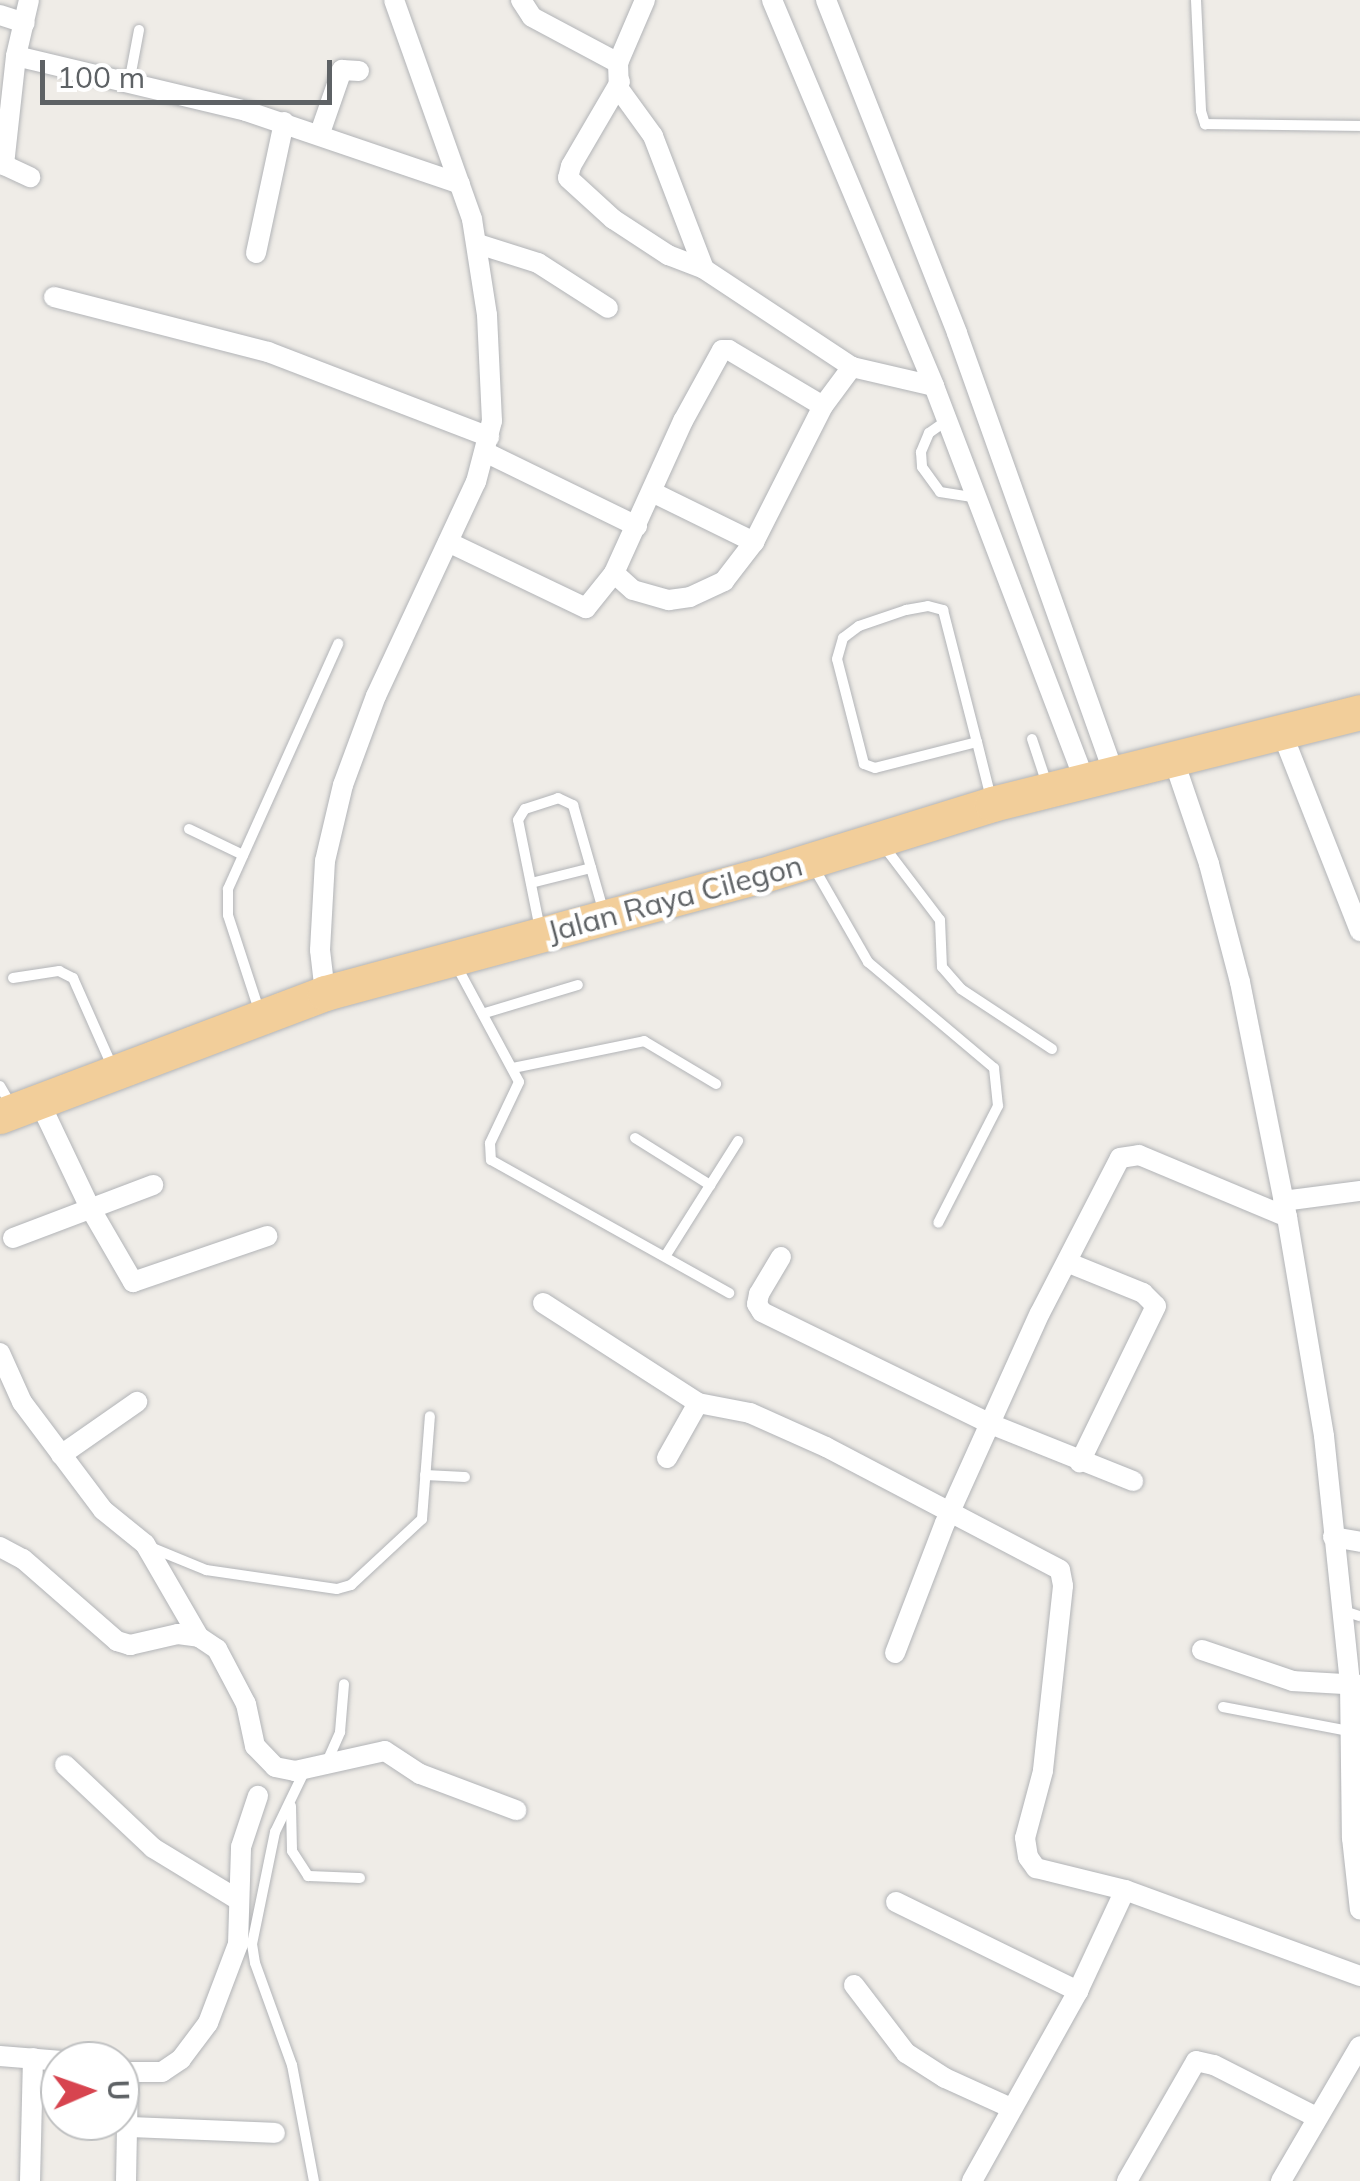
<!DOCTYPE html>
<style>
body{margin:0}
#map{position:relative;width:1360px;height:2181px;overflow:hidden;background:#efece7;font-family:Mulish,sans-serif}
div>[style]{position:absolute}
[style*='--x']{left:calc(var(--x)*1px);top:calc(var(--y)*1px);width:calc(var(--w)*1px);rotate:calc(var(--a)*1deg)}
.roads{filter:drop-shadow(0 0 2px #b2b4b7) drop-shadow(0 0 2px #b2b4b7)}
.lane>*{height:10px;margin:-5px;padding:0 5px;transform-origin:5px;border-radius:5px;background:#fff}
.street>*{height:20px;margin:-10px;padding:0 10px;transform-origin:10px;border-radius:10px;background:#fff}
.highway>*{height:35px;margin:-17.5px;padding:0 17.5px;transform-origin:17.5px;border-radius:17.5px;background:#f2ce9a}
span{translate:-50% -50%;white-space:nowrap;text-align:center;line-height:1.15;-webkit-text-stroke:9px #fff;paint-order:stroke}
.street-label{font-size:30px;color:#5e6265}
.north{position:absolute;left:40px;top:2041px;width:100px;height:100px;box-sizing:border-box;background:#fff;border:2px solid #bfc0c1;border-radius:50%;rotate:88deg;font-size:28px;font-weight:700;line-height:40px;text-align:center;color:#5e6265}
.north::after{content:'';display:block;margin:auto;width:35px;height:45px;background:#d7444f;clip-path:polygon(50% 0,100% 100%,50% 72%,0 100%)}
.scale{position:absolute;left:40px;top:60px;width:292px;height:45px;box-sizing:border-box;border:5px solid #5e6265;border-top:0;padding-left:12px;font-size:30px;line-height:35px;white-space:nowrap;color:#5e6265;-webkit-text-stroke:8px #fff;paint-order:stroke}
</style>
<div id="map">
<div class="roads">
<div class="lane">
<i style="--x:1196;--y:0;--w:111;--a:87.4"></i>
<i style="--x:1201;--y:111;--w:14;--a:73"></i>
<i style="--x:1205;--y:124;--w:155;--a:0.7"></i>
<i style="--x:129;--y:83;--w:54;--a:-79.3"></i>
<i style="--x:946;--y:421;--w:21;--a:145"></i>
<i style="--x:929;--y:433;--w:21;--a:113"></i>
<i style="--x:921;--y:452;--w:15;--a:86"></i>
<i style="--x:922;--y:467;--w:31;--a:54"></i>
<i style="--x:940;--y:492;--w:36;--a:9"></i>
<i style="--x:1032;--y:739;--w:47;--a:71.6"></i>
<i style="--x:977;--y:742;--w:105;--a:165.7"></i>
<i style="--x:875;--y:768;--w:12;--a:-160"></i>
<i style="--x:864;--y:764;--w:108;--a:-104.4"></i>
<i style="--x:837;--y:659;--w:22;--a:-74"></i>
<i style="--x:843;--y:638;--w:20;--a:-37"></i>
<i style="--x:859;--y:626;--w:50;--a:-18.8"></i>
<i style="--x:906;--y:610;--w:22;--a:-10"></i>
<i style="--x:928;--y:606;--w:16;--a:15"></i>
<i style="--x:943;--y:610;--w:136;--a:75.6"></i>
<i style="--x:977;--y:742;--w:58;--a:76"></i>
<i style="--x:189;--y:829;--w:60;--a:25.7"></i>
<i style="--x:883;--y:845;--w:94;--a:52.8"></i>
<i style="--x:940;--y:920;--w:47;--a:87.6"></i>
<i style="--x:942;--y:967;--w:29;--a:49"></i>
<i style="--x:961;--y:989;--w:109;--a:33.4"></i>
<i style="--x:813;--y:866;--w:111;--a:60.2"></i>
<i style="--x:868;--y:962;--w:165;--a:40.1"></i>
<i style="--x:994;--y:1068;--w:38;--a:84"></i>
<i style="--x:998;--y:1106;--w:131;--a:117.1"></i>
<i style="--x:531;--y:883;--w:62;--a:-14"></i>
<i style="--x:540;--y:929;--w:111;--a:-101.4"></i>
<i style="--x:518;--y:820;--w:13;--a:-58"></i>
<i style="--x:525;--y:809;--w:35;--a:-18"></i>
<i style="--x:558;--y:798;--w:17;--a:25"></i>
<i style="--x:573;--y:805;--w:112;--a:74"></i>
<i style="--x:455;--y:963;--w:135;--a:61.7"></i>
<i style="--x:519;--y:1082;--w:68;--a:115.4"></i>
<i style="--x:490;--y:1143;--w:17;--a:87"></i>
<i style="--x:491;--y:1160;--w:273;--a:29.2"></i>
<i style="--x:13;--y:978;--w:47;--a:-8.7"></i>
<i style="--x:59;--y:971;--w:16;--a:27"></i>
<i style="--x:73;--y:978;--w:96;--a:66.1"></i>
<i style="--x:259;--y:1010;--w:100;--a:-108.1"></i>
<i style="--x:228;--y:915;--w:26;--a:-90"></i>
<i style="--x:228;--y:889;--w:269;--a:-65.8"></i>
<i style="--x:485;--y:1013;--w:97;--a:-16.8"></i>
<i style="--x:513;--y:1068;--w:134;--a:-11.6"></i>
<i style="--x:644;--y:1041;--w:84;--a:30.8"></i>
<i style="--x:0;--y:1086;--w:22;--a:60"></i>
<i style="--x:635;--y:1138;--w:89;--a:32.1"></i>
<i style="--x:666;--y:1255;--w:135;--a:-57.7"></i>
<i style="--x:425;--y:1475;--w:40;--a:2.9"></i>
<i style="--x:150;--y:1547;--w:61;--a:22.3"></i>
<i style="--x:206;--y:1570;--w:132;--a:8.3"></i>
<i style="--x:337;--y:1589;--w:15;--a:-16"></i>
<i style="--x:351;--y:1585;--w:97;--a:-42.9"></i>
<i style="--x:422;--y:1519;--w:103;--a:-85.6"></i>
<i style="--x:1341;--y:1610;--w:20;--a:18"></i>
<i style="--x:1223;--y:1707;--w:128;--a:10.8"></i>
<i style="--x:326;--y:1764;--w:35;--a:-66"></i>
<i style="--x:340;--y:1732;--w:48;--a:-85.2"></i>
<i style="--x:305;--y:1770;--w:69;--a:115.8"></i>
<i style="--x:275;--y:1832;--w:114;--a:101.6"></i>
<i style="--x:252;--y:1944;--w:19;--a:81"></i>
<i style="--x:255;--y:1963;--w:109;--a:70.1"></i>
<i style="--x:292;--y:2065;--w:118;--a:79.3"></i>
<i style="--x:291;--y:1806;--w:45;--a:88.7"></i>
<i style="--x:292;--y:1851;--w:30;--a:57"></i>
<i style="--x:308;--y:1876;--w:52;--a:2.2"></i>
</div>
<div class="street">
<i style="--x:29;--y:0;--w:57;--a:103.1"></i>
<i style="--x:16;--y:56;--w:236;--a:13.4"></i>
<i style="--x:246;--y:111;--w:226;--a:18.8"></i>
<i style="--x:521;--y:0;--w:20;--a:57"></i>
<i style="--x:532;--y:17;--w:98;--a:28.1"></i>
<i style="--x:645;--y:0;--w:69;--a:113.2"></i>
<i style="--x:618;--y:63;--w:26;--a:88"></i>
<i style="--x:619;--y:89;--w:58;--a:54.1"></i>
<i style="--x:653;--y:136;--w:142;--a:69"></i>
<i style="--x:704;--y:269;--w:178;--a:33.5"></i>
<i style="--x:852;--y:367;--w:84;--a:13"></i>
<i style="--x:772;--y:0;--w:419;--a:67.2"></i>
<i style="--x:934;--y:386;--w:423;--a:69.1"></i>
<i style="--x:826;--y:0;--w:358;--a:68.5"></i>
<i style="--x:957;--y:333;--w:467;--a:70.4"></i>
<i style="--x:0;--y:15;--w:26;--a:18"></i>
<i style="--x:16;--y:56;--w:110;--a:96.3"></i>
<i style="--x:4;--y:165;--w:29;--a:25"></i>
<i style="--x:620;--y:82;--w:97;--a:120.3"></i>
<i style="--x:571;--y:166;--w:12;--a:104"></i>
<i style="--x:568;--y:178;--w:61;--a:42.3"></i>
<i style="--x:613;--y:219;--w:66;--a:33.2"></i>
<i style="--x:668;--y:255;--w:39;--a:21"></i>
<i style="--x:320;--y:133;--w:67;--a:-70.8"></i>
<i style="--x:342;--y:70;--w:17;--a:3"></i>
<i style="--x:478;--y:244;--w:63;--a:17.6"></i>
<i style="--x:538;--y:263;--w:83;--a:32.7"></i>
<i style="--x:256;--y:253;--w:134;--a:-77.9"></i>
<i style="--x:54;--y:297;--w:221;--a:14.4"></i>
<i style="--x:268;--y:352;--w:237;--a:21"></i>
<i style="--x:487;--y:453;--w:167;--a:26"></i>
<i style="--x:652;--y:492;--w:114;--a:26.1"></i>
<i style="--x:448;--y:542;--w:153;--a:25.6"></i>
<i style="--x:586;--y:608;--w:45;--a:-51.3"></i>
<i style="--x:614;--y:573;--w:167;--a:-65.6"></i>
<i style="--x:683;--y:421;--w:81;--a:-61.2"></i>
<i style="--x:722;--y:350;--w:7;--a:0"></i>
<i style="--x:729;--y:350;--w:109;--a:30.8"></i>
<i style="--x:823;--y:406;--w:49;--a:-53.4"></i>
<i style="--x:614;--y:573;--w:25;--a:42"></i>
<i style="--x:633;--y:590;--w:37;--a:16"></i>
<i style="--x:669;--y:600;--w:21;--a:-8"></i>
<i style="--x:690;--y:597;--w:38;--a:-25"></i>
<i style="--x:724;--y:581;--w:49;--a:-52.4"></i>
<i style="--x:754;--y:542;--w:153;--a:-63.1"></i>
<i style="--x:1282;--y:733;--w:213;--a:68.5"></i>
<i style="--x:1173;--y:758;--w:112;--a:71.2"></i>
<i style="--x:1209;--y:864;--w:122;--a:75.3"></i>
<i style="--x:1240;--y:982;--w:240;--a:78.7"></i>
<i style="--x:1287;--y:1217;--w:222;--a:80.4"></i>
<i style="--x:1324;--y:1436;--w:248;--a:84"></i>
<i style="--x:1350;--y:1683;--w:155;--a:89.3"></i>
<i style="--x:1352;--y:1838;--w:72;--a:83.7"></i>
<i style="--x:325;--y:993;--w:43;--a:-96.6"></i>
<i style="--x:320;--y:950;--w:89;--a:-86.8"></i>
<i style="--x:325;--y:861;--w:78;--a:-76.7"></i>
<i style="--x:343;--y:785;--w:95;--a:-69.7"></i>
<i style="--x:376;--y:696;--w:236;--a:-65"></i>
<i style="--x:476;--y:482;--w:63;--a:-75.3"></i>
<i style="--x:492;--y:421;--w:106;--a:-92.7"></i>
<i style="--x:487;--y:315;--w:97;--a:-98.9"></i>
<i style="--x:472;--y:219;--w:232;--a:-109.6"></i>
<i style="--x:39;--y:1101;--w:116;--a:64.5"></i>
<i style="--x:89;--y:1206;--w:88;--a:59.9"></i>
<i style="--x:133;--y:1282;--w:142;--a:-18.9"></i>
<i style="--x:1283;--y:1201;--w:78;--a:-7.4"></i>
<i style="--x:13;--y:1238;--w:150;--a:-20.7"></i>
<i style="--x:781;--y:1257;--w:43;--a:120.7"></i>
<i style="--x:759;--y:1294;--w:10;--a:101"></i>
<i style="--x:757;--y:1304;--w:9;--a:58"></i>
<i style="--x:762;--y:1312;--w:257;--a:26.1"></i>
<i style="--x:993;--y:1425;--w:151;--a:21.8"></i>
<i style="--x:1069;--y:1263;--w:80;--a:22.1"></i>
<i style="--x:1143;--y:1293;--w:18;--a:45"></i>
<i style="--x:1156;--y:1306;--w:174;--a:116"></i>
<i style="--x:543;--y:1303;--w:184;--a:32.8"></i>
<i style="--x:698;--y:1403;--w:53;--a:10.9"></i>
<i style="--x:750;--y:1413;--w:83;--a:24.1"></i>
<i style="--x:826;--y:1447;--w:264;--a:27.7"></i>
<i style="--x:1060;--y:1570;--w:16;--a:79"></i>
<i style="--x:1063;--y:1586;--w:186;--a:96.2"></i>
<i style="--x:1043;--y:1771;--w:69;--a:105"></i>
<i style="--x:1025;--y:1838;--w:19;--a:81"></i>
<i style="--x:1028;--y:1857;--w:14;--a:54"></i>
<i style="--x:1036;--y:1868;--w:92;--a:13.9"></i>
<i style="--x:1125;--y:1890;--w:250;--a:20.1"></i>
<i style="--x:0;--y:1353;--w:54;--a:65.8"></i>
<i style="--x:22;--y:1402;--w:135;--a:53.1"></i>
<i style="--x:103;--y:1510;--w:54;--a:39"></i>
<i style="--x:145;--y:1544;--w:108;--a:59.9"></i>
<i style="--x:61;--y:1455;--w:93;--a:-34.9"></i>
<i style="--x:667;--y:1458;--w:63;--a:-60.6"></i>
<i style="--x:1333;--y:1537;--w:27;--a:10"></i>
<i style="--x:0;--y:1547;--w:26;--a:28"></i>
<i style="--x:23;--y:1559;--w:125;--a:41.1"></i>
<i style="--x:117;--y:1641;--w:14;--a:17"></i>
<i style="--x:130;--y:1645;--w:49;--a:-12.9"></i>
<i style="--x:178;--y:1634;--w:21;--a:8"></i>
<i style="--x:199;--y:1637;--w:22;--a:34"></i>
<i style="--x:217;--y:1649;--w:62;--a:62.2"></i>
<i style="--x:246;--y:1704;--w:43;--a:77.9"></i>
<i style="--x:255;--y:1746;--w:29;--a:46"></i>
<i style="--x:275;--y:1767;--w:20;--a:11"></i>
<i style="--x:295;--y:1771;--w:92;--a:-12.5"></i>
<i style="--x:385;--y:1751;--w:42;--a:33.3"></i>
<i style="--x:420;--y:1774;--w:103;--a:20.6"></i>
<i style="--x:1202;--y:1650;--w:96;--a:18.8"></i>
<i style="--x:1293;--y:1681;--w:67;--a:3.4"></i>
<i style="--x:895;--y:1653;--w:139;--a:-69"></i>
<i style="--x:945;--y:1523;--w:230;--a:-65.7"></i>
<i style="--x:1040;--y:1313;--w:174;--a:-62.7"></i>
<i style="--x:1120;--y:1158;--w:19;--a:-9"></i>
<i style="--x:1139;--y:1155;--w:160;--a:22.7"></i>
<i style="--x:65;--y:1765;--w:121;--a:43.3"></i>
<i style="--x:153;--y:1848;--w:98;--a:31.3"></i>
<i style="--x:896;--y:1902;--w:203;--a:26.1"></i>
<i style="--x:854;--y:1985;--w:86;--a:52.6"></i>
<i style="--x:906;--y:2053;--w:46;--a:32.7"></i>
<i style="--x:945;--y:2078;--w:72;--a:24.4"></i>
<i style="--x:0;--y:2056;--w:62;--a:4.6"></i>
<i style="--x:120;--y:2072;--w:42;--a:0"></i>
<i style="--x:162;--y:2072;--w:23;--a:-34"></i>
<i style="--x:181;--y:2059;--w:45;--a:-53.1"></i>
<i style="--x:208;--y:2023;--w:85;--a:-69.2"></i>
<i style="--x:238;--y:1944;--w:97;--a:-88.2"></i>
<i style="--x:241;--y:1847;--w:54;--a:-71.6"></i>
<i style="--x:128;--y:2127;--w:147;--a:2.3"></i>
<i style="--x:30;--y:2181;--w:123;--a:-88.6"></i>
<i style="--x:126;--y:2181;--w:107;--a:-88.9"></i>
<i style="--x:972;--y:2181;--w:218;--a:-60.8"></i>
<i style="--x:1078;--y:1991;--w:111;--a:-65"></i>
<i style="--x:1127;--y:2181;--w:138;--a:-60.1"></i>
<i style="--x:1196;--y:2061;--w:18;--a:13"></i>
<i style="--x:1214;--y:2065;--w:114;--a:27"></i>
<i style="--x:1281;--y:2181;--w:156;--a:-59.7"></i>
</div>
<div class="highway">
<i style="--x:0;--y:1116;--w:347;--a:-20.7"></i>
<i style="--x:325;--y:993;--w:450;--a:-15.1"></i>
<i style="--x:760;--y:876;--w:243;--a:-17.2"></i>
<i style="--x:992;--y:804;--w:379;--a:-14"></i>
</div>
</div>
<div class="street-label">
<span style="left:675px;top:898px;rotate:-15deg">Jalan Raya Cilegon</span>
</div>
<div class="north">U</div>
<div class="scale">100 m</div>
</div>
